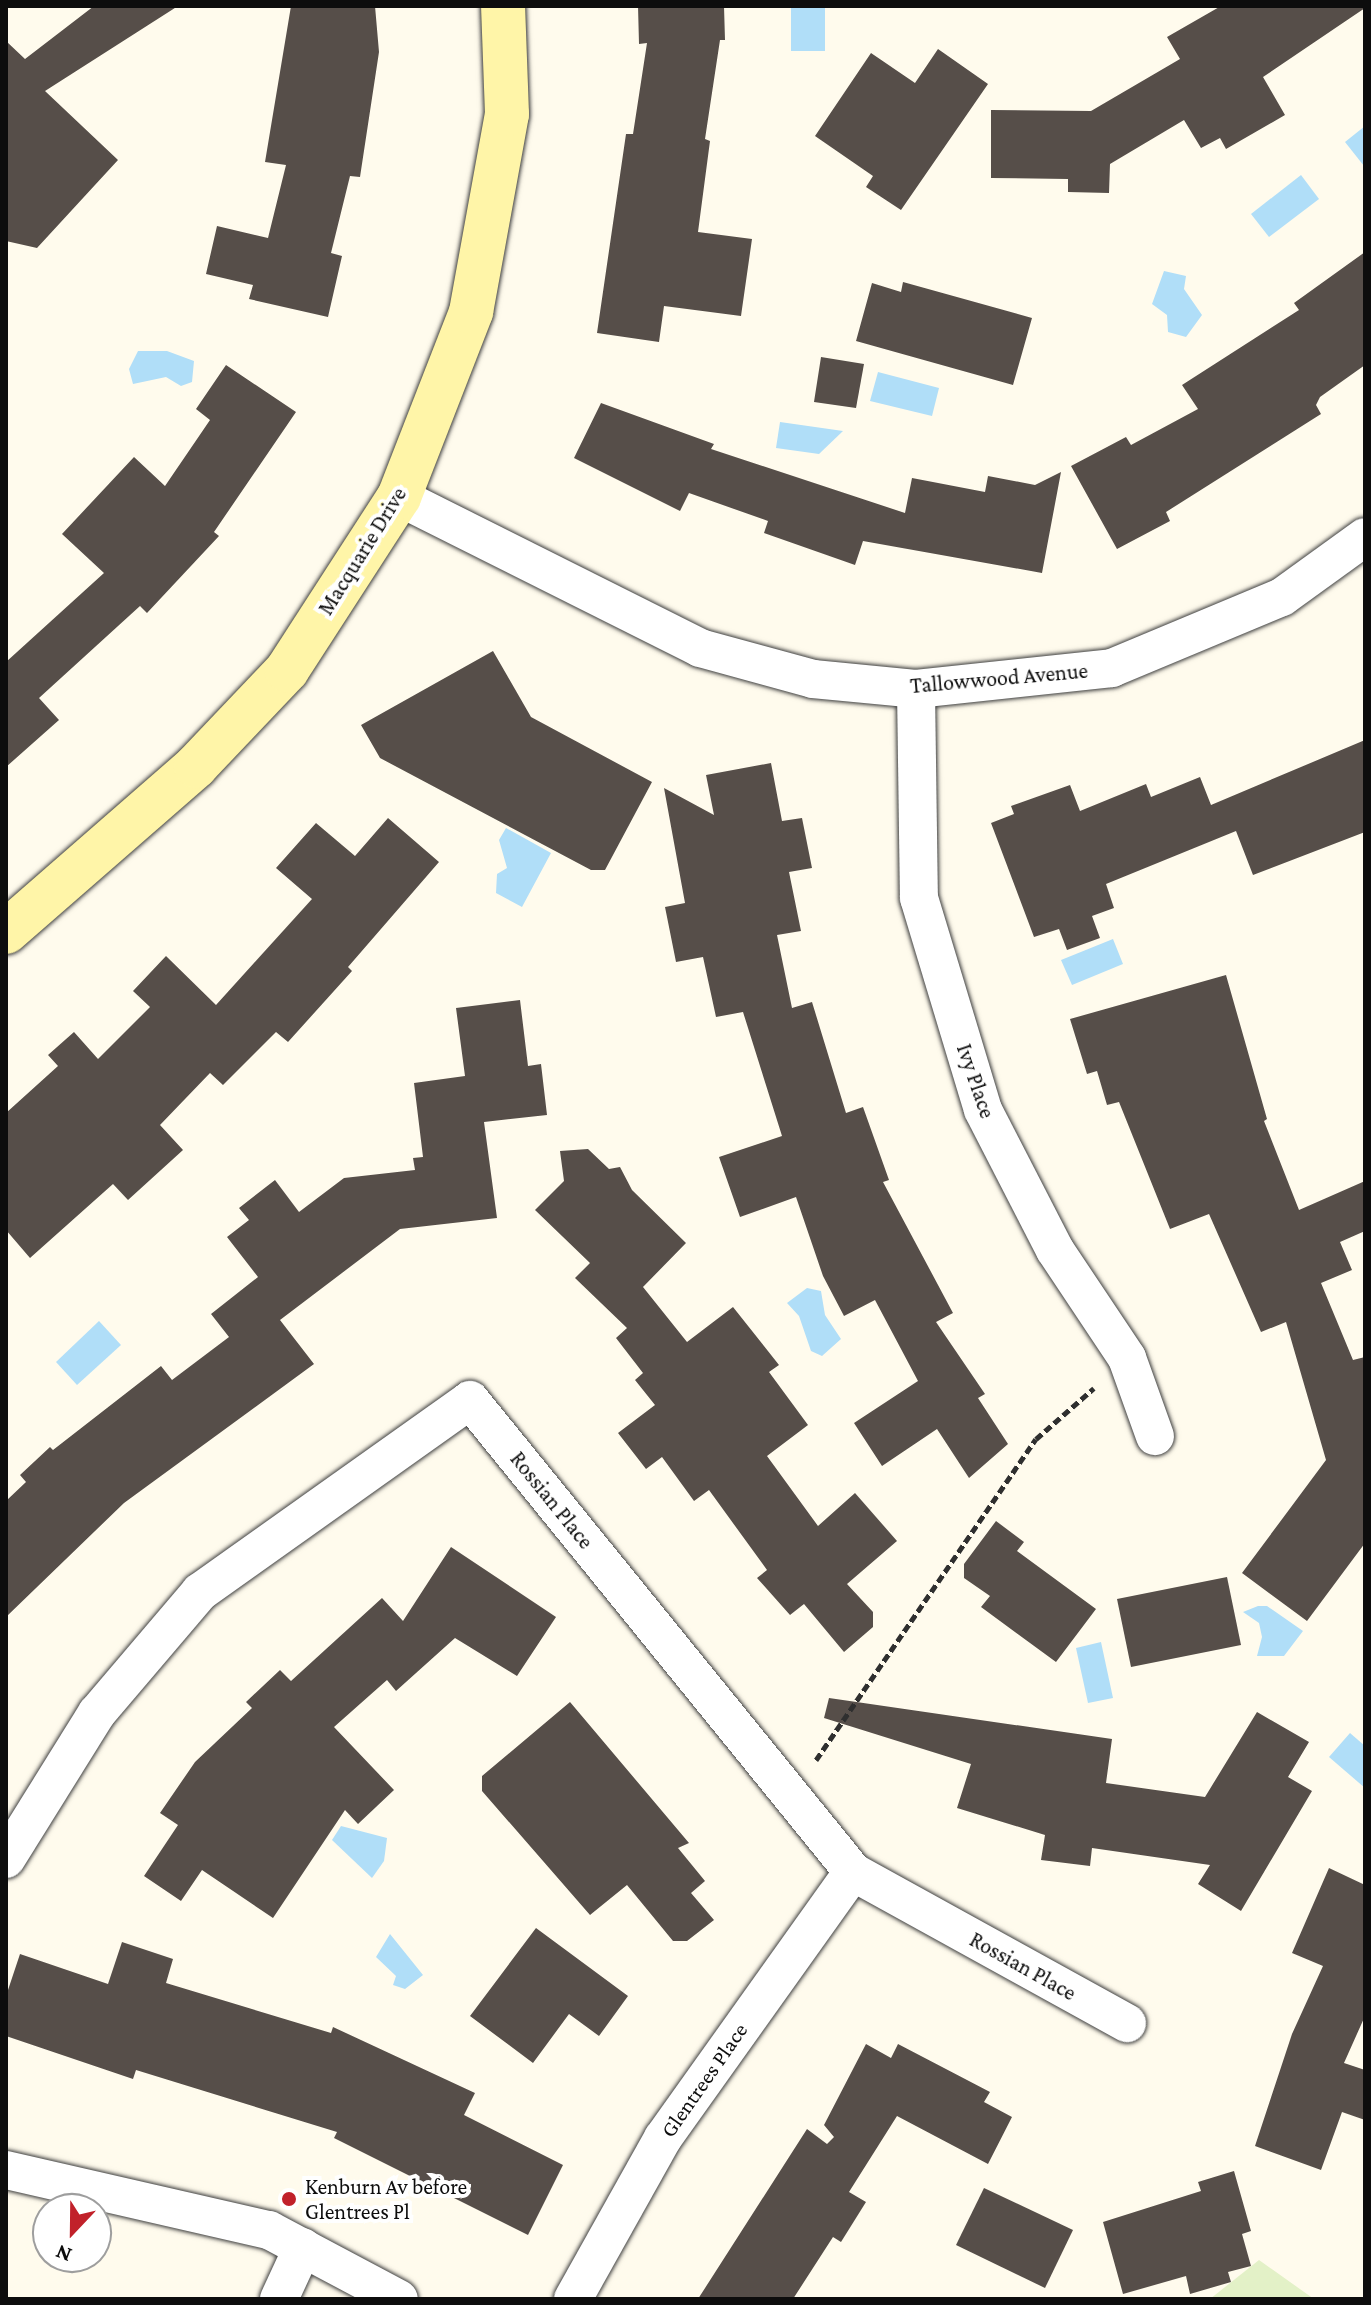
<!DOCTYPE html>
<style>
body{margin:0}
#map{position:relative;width:1371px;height:2305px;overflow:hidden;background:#fffbed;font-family:"Crimson Pro",serif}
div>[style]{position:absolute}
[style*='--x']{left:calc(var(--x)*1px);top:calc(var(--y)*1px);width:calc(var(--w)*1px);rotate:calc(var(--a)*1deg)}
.pitch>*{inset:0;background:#e3f1c7}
.water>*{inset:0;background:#b0def8}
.building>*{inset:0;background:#564e49}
.path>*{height:5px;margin-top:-2.5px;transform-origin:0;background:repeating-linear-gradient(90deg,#2f2f2f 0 8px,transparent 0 12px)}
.roads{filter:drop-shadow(0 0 2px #404040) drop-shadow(0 0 2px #404040)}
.minor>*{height:38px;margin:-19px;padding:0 19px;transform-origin:19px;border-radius:19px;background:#fff}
.secondary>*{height:44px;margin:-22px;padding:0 22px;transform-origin:22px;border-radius:22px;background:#fff5a8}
.dots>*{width:22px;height:22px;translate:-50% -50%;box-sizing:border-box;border:4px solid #fff;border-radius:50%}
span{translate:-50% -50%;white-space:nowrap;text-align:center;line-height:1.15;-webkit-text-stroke:8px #fff;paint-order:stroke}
.street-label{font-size:22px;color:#0d0d0d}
.poi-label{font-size:22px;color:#0d0d0d}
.left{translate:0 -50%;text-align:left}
.frame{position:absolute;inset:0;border:8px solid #0d0d0d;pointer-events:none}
.north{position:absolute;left:32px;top:2193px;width:80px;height:80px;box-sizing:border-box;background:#fff;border:2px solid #9e9e9e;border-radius:50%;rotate:202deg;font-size:22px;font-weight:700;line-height:32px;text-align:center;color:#0d0d0d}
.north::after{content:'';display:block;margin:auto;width:28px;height:36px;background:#c1212a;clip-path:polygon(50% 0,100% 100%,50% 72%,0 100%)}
</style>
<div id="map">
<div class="pitch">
<i style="clip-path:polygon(1259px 2260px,1314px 2299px,1210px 2299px)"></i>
</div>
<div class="water">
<i style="clip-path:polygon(791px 6px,825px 6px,825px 51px,791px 51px)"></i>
<i style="clip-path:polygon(1365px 126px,1365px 165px,1364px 166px,1345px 142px)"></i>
<i style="clip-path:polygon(1301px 175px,1319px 199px,1269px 237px,1251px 214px)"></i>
<i style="clip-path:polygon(1164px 271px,1186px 276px,1184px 289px,1202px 315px,1186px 337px,1168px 332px,1167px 315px,1152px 304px)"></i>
<i style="clip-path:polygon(138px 351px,167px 351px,194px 361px,192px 382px,181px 386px,166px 377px,133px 384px,129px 369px)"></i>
<i style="clip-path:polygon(878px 372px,939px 388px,932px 416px,870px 401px)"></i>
<i style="clip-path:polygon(780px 422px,843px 431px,819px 454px,776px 448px)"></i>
<i style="clip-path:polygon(506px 828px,551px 853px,522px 907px,496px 893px,497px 874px,507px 868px,499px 840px)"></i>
<i style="clip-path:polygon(1113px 939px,1123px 964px,1072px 985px,1061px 960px)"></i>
<i style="clip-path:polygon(807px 1288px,821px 1291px,825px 1315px,841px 1339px,822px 1356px,811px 1351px,799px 1316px,787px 1303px)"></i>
<i style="clip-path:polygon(99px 1321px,121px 1345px,77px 1385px,56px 1362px)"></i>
<i style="clip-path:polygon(1258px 1606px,1267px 1606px,1303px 1631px,1284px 1656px,1257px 1656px,1262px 1637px,1259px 1623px,1243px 1612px)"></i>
<i style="clip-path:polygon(1101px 1642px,1113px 1698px,1088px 1703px,1076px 1648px)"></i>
<i style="clip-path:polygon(1350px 1733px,1365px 1746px,1365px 1788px,1329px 1757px)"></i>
<i style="clip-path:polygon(341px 1826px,387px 1838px,384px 1861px,372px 1878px,332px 1840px)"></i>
<i style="clip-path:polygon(390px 1934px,423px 1975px,405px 1989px,393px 1985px,396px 1976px,376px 1957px)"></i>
</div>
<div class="building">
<i style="clip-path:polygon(94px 6px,178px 6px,45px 91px,118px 160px,37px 248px,6px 241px,6px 41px,25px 59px)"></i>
<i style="clip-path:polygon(291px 6px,375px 6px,379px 52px,360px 177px,350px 176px,331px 253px,342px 256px,328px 317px,249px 299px,253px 285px,206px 274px,217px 226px,268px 238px,286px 165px,265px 162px)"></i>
<i style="clip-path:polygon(638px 6px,724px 6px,725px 40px,720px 40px,705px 139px,710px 141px,698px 232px,752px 239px,741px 316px,664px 306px,659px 342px,597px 333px,626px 134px,633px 134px,647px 43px,639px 44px)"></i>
<i style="clip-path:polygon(1221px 6px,1365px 8px,1263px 77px,1285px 115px,1226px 149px,1220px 138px,1201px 148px,1184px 120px,1110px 164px,1109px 193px,1068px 192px,1068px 179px,991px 178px,991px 110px,1091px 111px,1180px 59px,1167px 37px)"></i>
<i style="clip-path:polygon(938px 49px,988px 84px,901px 210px,866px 187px,873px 176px,815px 136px,871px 53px,915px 83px)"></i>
<i style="clip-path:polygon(1365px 252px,1365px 365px,1320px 397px,1316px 405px,1321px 414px,1166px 512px,1170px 521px,1117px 549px,1071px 466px,1126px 437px,1131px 445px,1198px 409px,1182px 385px,1299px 310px,1294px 303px)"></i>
<i style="clip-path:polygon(903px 282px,1032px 318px,1013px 385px,856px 341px,872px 283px,901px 292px)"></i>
<i style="clip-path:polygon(821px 357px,864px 364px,856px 408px,814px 402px)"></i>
<i style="clip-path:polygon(226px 365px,296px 412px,214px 532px,219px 536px,147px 613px,140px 606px,39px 698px,59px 720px,6px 767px,6px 662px,104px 573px,62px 534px,134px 457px,165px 486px,210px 420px,196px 409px)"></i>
<i style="clip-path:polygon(601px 403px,714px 444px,711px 449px,905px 513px,912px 478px,985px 492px,988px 476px,1035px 485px,1061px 472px,1042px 573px,863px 541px,855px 565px,764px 533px,768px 521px,689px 493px,680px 511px,574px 458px)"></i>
<i style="clip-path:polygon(493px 651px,531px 717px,652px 782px,605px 870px,591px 870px,380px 758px,361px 725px)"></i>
<i style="clip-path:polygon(1365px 740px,1365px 832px,1253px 875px,1236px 831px,1106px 884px,1114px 908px,1092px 916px,1100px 938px,1067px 950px,1059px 929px,1034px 937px,991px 823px,1014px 814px,1011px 806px,1070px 785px,1080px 811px,1146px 784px,1151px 797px,1200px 777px,1211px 805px)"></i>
<i style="clip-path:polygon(771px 763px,782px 821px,802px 818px,812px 868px,789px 872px,801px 931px,777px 935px,792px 1008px,812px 1002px,846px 1113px,863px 1107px,889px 1180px,883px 1182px,953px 1313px,936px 1322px,985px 1394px,978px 1398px,1008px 1444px,969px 1478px,937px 1429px,882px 1466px,854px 1423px,918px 1381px,875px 1300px,844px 1316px,823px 1276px,796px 1197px,740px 1217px,719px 1157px,782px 1136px,743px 1012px,716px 1017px,703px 957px,676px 962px,665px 907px,685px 903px,664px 788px,714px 815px,706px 775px)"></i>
<i style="clip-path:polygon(388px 818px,439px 862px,348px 967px,352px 971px,288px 1042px,276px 1032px,223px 1085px,210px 1073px,160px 1125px,183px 1150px,128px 1200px,113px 1184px,30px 1258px,6px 1230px,6px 1113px,58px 1066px,48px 1055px,74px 1032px,98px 1059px,150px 1007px,133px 991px,166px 956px,216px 1005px,312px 899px,276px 868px,316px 823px,355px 856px)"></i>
<i style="clip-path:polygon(1226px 975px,1267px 1119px,1264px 1121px,1299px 1210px,1365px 1181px,1365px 1231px,1340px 1242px,1352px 1270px,1321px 1283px,1353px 1360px,1365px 1357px,1365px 1543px,1307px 1621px,1242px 1573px,1326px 1460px,1286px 1322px,1261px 1332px,1209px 1214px,1170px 1229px,1119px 1102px,1107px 1105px,1097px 1071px,1087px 1074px,1070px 1019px)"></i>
<i style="clip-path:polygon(520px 1000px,528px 1066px,541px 1064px,547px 1115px,484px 1122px,497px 1218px,400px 1229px,280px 1320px,314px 1364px,124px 1503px,6px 1617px,6px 1501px,26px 1482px,20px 1475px,50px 1447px,53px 1450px,161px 1366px,172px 1380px,229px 1337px,211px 1314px,258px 1277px,227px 1237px,249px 1220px,239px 1208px,275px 1180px,299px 1212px,344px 1178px,415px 1170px,413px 1158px,423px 1157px,414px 1083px,465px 1076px,456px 1008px)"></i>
<i style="clip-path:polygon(588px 1149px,609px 1169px,620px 1167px,632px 1190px,686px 1243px,643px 1287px,687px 1342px,733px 1307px,779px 1365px,769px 1372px,808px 1425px,767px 1456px,818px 1526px,855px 1493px,897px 1541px,847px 1584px,873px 1612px,873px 1627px,844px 1652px,804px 1604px,790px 1615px,757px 1578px,767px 1570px,709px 1490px,694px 1501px,662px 1457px,646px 1469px,618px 1433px,655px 1405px,635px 1380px,643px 1373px,616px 1338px,627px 1328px,575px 1278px,590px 1263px,535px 1210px,564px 1181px,560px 1151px)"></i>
<i style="clip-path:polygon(996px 1521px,1024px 1542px,1017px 1551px,1096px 1609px,1056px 1662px,981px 1607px,990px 1596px,964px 1578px,964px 1564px)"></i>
<i style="clip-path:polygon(451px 1547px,556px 1617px,517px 1676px,455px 1638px,396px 1691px,387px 1680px,334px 1727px,394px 1790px,358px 1824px,345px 1810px,273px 1918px,202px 1870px,181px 1901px,144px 1876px,178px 1825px,160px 1813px,195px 1762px,252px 1708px,246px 1702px,280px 1670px,291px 1681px,382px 1598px,403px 1621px)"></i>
<i style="clip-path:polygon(1227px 1577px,1241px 1645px,1131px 1667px,1117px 1599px)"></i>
<i style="clip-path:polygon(829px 1698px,1112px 1739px,1106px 1783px,1205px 1797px,1257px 1712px,1309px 1742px,1288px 1777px,1312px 1791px,1241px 1911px,1198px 1884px,1210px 1865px,1092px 1848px,1090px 1866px,1041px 1860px,1045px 1835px,957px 1808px,971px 1764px,824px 1718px)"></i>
<i style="clip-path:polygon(570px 1702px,689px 1843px,678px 1848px,705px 1881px,691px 1893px,714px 1920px,687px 1941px,673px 1941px,627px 1885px,590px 1915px,482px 1791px,482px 1776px)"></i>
<i style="clip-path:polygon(1329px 1868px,1365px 1885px,1365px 2016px,1344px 2063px,1365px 2070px,1365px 2120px,1342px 2112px,1321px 2170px,1255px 2146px,1292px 2034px,1323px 1966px,1292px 1953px)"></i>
<i style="clip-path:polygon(536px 1928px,628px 1996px,599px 2036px,569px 2014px,533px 2063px,470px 2016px)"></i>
<i style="clip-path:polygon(122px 1942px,173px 1959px,166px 1983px,331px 2033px,333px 2027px,475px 2093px,464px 2115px,563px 2165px,528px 2235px,334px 2138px,337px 2132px,136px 2070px,133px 2079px,6px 2036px,6px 1996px,20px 1954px,108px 1984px)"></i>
<i style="clip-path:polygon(866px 2044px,891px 2058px,898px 2044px,990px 2092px,984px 2102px,1012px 2117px,988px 2164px,897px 2116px,849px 2192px,866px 2202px,841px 2242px,833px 2237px,793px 2299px,698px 2299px,807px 2129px,827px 2144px,834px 2137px,824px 2125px)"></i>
<i style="clip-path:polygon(1234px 2171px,1251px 2231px,1242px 2234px,1251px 2266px,1228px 2272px,1231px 2282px,1190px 2294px,1186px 2276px,1123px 2294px,1103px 2222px,1201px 2191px,1198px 2182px)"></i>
<i style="clip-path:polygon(984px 2188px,1073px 2230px,1045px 2288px,956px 2245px)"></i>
</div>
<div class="path">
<i style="--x:816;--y:1760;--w:389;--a:-55.6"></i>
<i style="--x:1036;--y:1439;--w:77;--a:-41.3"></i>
</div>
<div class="roads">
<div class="minor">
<i style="--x:399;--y:497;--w:337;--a:26.6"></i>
<i style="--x:700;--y:648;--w:117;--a:15.3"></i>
<i style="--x:813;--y:679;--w:103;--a:5.5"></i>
<i style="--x:916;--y:689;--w:197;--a:-6.1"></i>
<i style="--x:1112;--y:668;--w:184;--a:-22.7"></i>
<i style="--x:1282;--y:597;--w:102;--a:-35.9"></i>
<i style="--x:916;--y:689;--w:209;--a:89.2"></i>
<i style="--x:919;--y:898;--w:221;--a:73.2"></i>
<i style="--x:983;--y:1110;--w:157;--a:62.8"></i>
<i style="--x:1055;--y:1250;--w:130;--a:56.3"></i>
<i style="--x:1127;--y:1358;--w:83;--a:70.3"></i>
<i style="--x:6;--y:1859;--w:172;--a:-58.1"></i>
<i style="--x:97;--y:1713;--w:159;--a:-49.6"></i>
<i style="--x:200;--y:1592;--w:331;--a:-35.4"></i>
<i style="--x:470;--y:1400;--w:608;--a:50.94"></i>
<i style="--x:853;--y:1872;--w:313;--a:28.9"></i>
<i style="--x:6;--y:2170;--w:270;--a:12.9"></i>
<i style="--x:269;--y:2230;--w:147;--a:28"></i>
<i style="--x:279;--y:2299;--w:57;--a:-65.2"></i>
<i style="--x:573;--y:2299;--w:184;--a:-60.8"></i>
<i style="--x:663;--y:2138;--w:327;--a:-54.5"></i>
</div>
<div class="secondary">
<i style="--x:6;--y:932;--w:252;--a:-41.1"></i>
<i style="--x:196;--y:766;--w:132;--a:-46.5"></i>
<i style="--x:287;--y:670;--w:206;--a:-57.1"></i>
<i style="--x:399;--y:497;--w:199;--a:-68.7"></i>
<i style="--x:471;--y:312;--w:201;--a:-79.7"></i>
<i style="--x:507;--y:114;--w:108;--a:-92.1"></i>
</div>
</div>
<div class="dots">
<i style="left:289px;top:2199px;background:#c1212a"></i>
</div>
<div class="street-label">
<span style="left:362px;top:551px;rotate:-58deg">Macquarie Drive</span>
<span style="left:999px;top:678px;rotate:-5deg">Tallowwood Avenue</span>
<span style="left:976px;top:1081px;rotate:71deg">Ivy Place</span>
<span style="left:552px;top:1500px;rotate:51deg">Rossian Place</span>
<span style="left:1023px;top:1966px;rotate:29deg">Rossian Place</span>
<span style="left:704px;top:2080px;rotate:-55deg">Glentrees Place</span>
</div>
<div class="poi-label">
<span class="left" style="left:305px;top:2199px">Kenburn Av before<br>Glentrees Pl</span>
</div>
<div class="frame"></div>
<div class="north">N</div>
</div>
